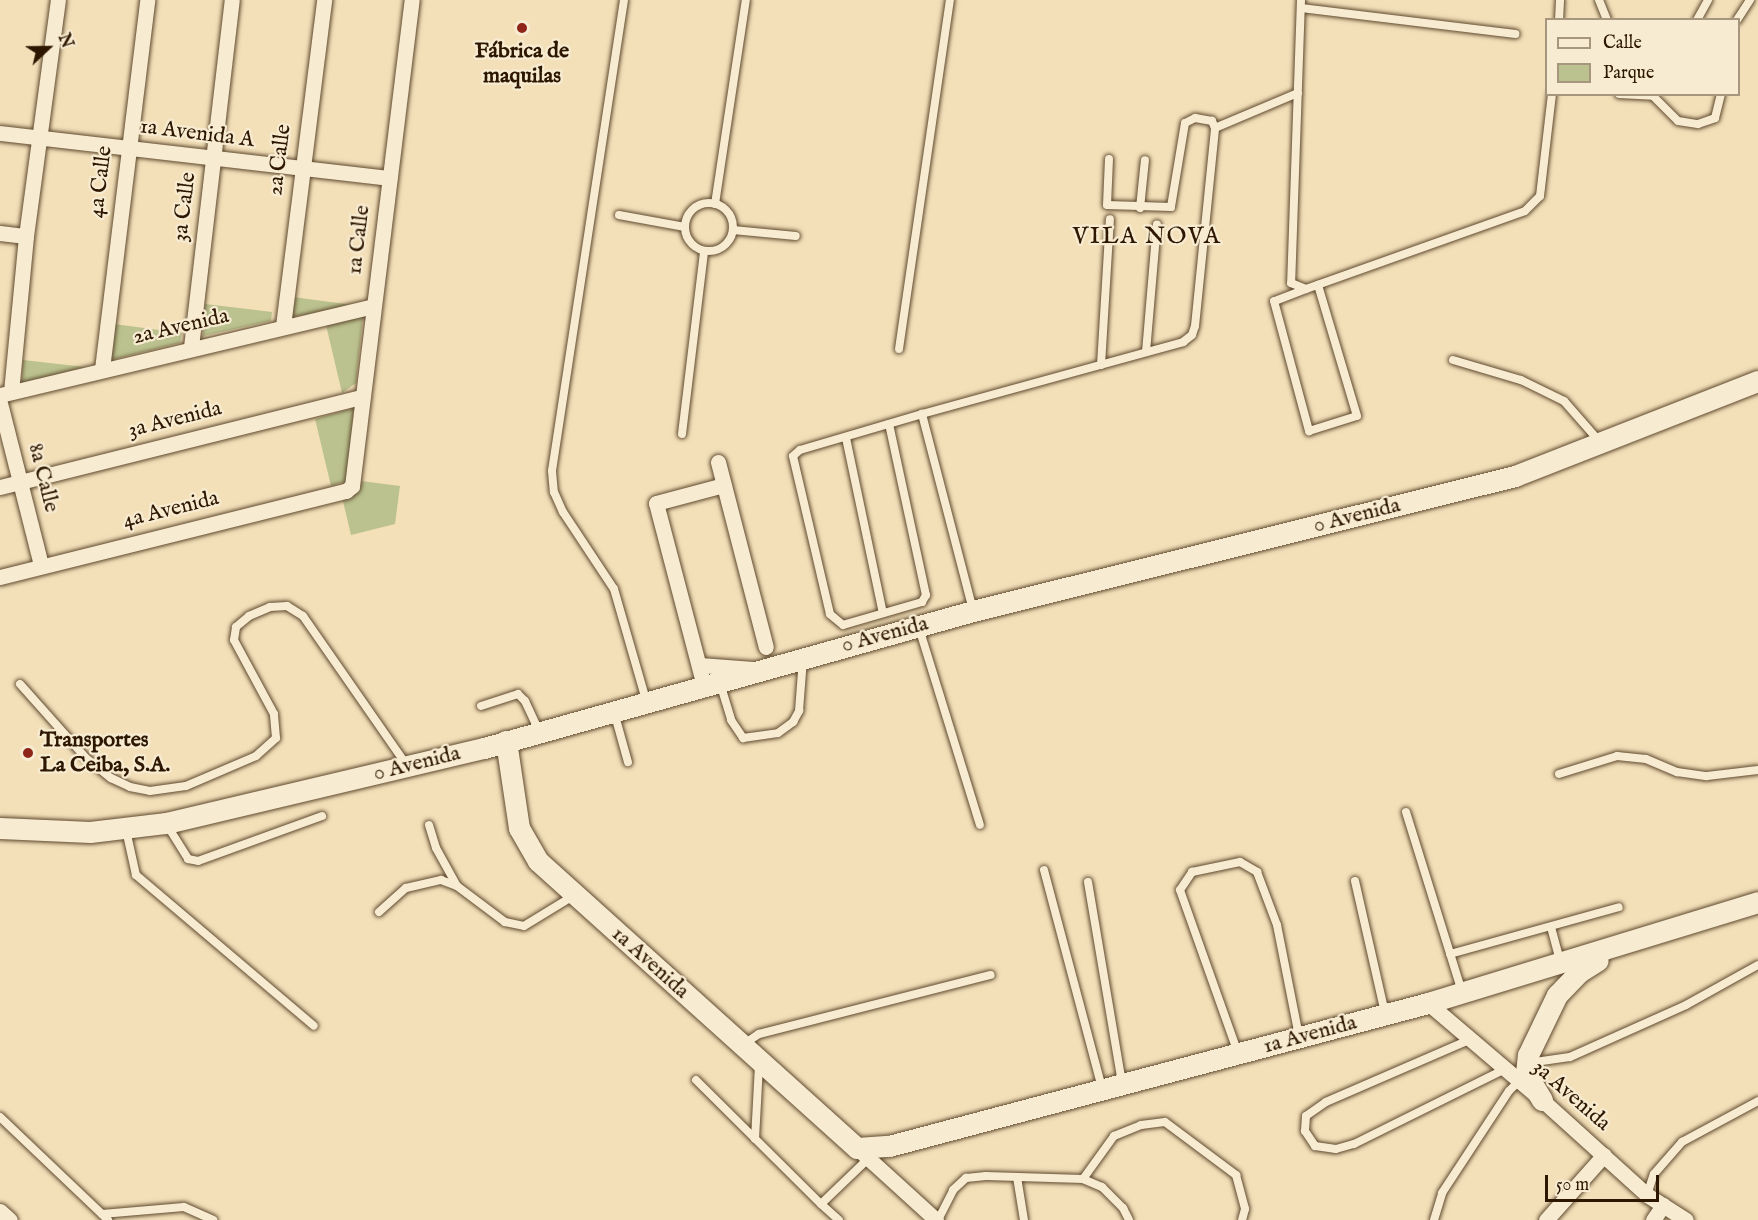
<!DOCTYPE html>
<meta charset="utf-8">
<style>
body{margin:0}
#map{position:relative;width:1758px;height:1220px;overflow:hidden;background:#f3e0b9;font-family:"IM FELL English",serif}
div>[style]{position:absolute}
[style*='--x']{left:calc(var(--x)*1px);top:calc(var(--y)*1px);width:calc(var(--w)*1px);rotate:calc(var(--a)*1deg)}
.green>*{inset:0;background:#bbc28f}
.roads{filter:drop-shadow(0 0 2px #5f492e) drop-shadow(0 0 2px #5f492e)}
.lane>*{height:8px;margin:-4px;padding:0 4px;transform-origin:4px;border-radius:4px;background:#f7ebd2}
.lane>.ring{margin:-4px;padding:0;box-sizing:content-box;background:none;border:8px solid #f7ebd2;border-radius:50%}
.street>*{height:15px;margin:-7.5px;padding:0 7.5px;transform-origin:7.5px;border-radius:7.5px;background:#f7ebd2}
.secondary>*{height:21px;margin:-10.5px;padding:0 10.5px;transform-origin:10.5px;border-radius:10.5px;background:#f7ebd2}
.dots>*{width:16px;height:16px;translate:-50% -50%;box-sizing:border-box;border:3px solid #f7ebd2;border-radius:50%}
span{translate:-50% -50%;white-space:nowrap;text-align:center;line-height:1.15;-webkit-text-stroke:4.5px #f7ebd2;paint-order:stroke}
.poi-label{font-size:22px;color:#2e1700;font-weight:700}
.left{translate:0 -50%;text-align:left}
.street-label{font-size:22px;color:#2e1700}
.neighbourhood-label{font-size:24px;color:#2e1700;letter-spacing:1.5px}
.legend{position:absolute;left:1545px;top:18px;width:195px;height:78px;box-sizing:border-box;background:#f7ebd2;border:2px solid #a7967e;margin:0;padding:8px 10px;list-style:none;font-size:18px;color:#2e1700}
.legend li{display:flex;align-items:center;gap:12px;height:30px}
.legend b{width:30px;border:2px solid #a7967e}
.north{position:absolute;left:18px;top:18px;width:60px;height:60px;-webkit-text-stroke:4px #f7ebd2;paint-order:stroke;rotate:68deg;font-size:16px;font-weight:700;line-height:24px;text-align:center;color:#2e1700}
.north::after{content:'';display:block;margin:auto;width:21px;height:27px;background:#2e1700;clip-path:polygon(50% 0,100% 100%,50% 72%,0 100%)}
.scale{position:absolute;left:1545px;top:1175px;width:114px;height:27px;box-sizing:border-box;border:3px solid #2e1700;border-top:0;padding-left:8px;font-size:18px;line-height:21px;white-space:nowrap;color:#2e1700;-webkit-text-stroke:4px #f7ebd2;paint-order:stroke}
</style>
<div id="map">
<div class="green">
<i style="clip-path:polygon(293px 297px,353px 305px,292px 317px)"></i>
<i style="clip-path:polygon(205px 304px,272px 312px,271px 321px,203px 336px)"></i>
<i style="clip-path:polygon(363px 316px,356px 383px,342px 393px,326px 325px)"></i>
<i style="clip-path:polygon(114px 324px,182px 333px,180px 343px,110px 360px)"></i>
<i style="clip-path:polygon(23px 360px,85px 367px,22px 383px)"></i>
<i style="clip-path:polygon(354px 408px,346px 481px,331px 486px,315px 419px)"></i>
<i style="clip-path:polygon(361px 481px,400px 486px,395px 524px,351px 535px,342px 497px,358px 489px)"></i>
</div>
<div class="roads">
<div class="lane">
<i style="--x:624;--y:0;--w:476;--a:98.7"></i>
<i style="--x:552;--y:471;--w:21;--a:85"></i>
<i style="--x:554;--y:492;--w:22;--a:66"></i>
<i style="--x:563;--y:512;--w:92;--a:56.5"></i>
<i style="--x:614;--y:589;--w:116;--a:73.9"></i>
<i style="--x:1301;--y:0;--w:283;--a:92"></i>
<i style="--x:1291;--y:283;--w:16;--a:22"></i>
<i style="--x:1306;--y:289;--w:232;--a:-19.6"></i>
<i style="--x:1525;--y:211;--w:21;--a:-45"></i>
<i style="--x:1540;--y:196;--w:103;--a:-83.3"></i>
<i style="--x:1599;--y:0;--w:22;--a:68"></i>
<i style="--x:1301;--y:8;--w:216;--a:6.9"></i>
<i style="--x:1559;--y:20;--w:20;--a:-87"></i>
<i style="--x:1697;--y:20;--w:23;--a:-61"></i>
<i style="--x:1737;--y:20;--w:24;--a:-57"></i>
<i style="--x:1619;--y:94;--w:34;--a:3"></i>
<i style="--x:1653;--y:96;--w:35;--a:45"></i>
<i style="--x:1678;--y:121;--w:20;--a:9"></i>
<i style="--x:1698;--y:124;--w:18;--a:-19"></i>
<i style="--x:1715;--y:118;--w:25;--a:-76"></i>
<i style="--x:1215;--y:128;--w:90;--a:-22.9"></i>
<i class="ring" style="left:685px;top:203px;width:40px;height:40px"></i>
<i style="--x:715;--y:204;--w:206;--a:-81.4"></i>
<i style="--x:1140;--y:208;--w:48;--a:-84.1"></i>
<i style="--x:619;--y:215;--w:67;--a:10.3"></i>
<i style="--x:733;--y:230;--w:63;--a:5.4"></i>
<i style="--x:1306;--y:289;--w:34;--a:159"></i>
<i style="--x:1274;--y:301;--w:135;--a:74.9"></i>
<i style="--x:1309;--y:431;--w:50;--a:-17.4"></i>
<i style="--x:1357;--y:416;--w:137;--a:-106.6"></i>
<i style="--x:899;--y:349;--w:353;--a:-81.7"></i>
<i style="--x:1146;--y:352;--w:128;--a:-85.1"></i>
<i style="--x:1453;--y:360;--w:71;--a:16.4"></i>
<i style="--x:1521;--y:380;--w:48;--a:26"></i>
<i style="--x:1564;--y:401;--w:53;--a:48.8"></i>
<i style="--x:1101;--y:365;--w:146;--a:-86.5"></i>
<i style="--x:889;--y:424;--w:175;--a:77.8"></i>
<i style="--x:926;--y:595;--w:8;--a:120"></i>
<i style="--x:922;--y:602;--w:82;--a:163.8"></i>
<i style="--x:843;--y:625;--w:17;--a:-140"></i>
<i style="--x:830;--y:614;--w:162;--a:-103.2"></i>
<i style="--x:793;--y:456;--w:9;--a:-41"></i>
<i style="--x:800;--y:450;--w:127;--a:-16.4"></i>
<i style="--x:682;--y:434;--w:184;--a:-83.1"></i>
<i style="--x:846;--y:438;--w:179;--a:78.1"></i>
<i style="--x:973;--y:610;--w:203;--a:-104.6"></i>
<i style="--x:922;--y:414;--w:271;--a:-15.4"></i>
<i style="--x:1183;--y:342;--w:11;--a:-38"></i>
<i style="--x:1192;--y:335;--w:9;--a:-72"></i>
<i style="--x:1195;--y:326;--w:199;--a:-84.2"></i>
<i style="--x:1215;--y:128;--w:8;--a:-113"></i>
<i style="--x:1212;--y:121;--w:17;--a:-170"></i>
<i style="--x:1195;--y:118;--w:11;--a:153"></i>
<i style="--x:1185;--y:123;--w:85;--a:99.5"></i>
<i style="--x:1171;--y:207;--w:64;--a:-178.2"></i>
<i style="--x:1107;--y:205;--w:46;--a:-87.5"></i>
<i style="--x:919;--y:628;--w:206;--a:72.8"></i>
<i style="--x:720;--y:683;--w:39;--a:73"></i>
<i style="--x:731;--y:720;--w:22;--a:56"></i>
<i style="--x:743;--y:738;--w:35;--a:-8"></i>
<i style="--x:778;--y:733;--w:19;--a:-36"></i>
<i style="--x:793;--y:722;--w:13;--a:-61"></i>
<i style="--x:799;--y:711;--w:52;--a:-85.6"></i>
<i style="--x:20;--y:684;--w:99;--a:48.3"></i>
<i style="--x:86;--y:758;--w:32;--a:39"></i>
<i style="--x:111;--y:778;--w:21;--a:25"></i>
<i style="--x:130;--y:787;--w:20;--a:11"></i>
<i style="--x:150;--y:791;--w:36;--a:-8"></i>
<i style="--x:186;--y:786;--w:76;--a:-23.2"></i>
<i style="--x:256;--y:756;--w:27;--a:-42"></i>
<i style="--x:276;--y:738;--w:24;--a:-95"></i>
<i style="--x:274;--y:714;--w:84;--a:-118.4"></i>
<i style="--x:234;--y:640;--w:13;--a:-81"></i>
<i style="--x:236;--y:627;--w:17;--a:-40"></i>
<i style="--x:249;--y:616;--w:23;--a:-23"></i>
<i style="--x:270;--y:607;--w:17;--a:-3"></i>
<i style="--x:287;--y:606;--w:19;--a:32"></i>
<i style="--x:303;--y:616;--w:180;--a:55.2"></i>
<i style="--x:481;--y:706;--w:39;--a:-18"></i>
<i style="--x:518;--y:694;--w:10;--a:45"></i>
<i style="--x:525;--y:701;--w:33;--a:65"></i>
<i style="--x:614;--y:712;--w:52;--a:74.4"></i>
<i style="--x:1559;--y:774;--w:61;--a:-17.2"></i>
<i style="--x:1617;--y:756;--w:29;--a:6"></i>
<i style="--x:1646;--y:759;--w:34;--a:23"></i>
<i style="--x:1677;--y:772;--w:30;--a:8"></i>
<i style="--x:1707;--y:776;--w:51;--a:-6.7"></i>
<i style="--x:1406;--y:812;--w:189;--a:72.7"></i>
<i style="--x:167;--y:825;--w:40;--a:58"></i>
<i style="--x:188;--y:859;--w:10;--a:11"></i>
<i style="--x:198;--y:861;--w:132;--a:-19.9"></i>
<i style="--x:429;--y:825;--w:24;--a:73"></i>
<i style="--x:436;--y:848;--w:43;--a:61.1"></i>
<i style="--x:457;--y:886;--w:60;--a:36.9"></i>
<i style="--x:505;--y:922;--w:19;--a:12"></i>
<i style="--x:524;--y:926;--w:57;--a:-31.5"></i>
<i style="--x:126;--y:830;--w:46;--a:77.5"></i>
<i style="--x:136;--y:875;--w:233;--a:40.3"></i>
<i style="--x:1044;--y:870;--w:226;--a:75.1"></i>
<i style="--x:1355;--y:881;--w:135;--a:77.2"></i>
<i style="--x:1088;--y:882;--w:204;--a:80.4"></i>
<i style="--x:379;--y:912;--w:36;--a:-42"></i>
<i style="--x:406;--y:888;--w:36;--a:-13"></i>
<i style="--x:441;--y:880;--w:17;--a:21"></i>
<i style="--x:1551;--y:927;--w:34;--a:75"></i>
<i style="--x:1450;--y:954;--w:175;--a:-15.5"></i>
<i style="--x:1469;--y:1040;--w:156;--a:156.6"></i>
<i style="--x:1326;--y:1102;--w:24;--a:145"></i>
<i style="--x:1306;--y:1116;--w:15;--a:94"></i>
<i style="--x:1305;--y:1131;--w:18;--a:56"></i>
<i style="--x:1315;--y:1146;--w:21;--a:8"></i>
<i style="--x:1336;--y:1149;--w:19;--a:-16"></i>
<i style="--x:1354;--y:1144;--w:169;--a:-26.4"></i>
<i style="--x:744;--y:1044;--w:18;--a:-34"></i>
<i style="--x:759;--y:1034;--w:239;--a:-14.3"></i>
<i style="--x:1238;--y:1053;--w:173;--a:-109.6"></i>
<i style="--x:1180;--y:890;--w:22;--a:-56"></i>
<i style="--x:1192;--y:872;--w:49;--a:-11.8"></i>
<i style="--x:1240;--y:862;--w:20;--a:30"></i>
<i style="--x:1257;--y:872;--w:57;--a:69.3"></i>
<i style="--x:1277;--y:925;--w:113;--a:78.8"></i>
<i style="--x:1528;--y:1063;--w:42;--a:-8.1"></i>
<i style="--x:1570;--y:1057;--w:127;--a:-24.1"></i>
<i style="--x:1686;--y:1005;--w:82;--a:-29.1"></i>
<i style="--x:696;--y:1080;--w:176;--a:44.8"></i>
<i style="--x:821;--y:1204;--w:65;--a:-43.8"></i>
<i style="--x:0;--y:1117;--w:149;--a:43.6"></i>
<i style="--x:755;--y:1139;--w:75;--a:-86.9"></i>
<i style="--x:1017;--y:1177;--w:44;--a:80.8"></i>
<i style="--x:1083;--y:1179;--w:53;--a:-54.2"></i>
<i style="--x:1114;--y:1136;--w:29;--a:-22"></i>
<i style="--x:1141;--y:1125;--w:24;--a:-7"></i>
<i style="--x:1165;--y:1122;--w:89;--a:36.7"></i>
<i style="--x:1236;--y:1175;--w:35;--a:75"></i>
<i style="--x:1245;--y:1209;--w:11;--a:105"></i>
<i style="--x:1647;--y:1195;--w:22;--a:-72"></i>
<i style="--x:1654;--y:1174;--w:43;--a:-48.8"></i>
<i style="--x:1682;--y:1142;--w:86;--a:-28.3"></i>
<i style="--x:821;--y:1204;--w:24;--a:42"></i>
<i style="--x:102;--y:1214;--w:82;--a:-4.9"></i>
<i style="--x:184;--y:1207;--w:32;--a:24"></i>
<i style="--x:938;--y:1220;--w:34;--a:-63"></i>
<i style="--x:953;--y:1190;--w:18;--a:-43"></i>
<i style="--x:966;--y:1178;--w:20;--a:-6"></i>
<i style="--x:986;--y:1176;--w:97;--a:1.8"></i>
<i style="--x:1083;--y:1179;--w:21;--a:23"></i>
<i style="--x:1102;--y:1187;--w:30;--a:45"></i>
<i style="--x:1123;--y:1208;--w:13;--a:63"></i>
<i style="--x:1434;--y:1220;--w:28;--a:-73"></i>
<i style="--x:1442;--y:1193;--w:122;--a:-56.7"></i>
<i style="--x:1509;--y:1091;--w:14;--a:-45"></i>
</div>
<div class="street">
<i style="--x:0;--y:133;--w:392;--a:6.6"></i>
<i style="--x:0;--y:233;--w:26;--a:7"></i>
<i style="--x:283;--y:326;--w:329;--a:-82.8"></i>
<i style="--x:191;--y:347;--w:349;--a:-83.3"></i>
<i style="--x:102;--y:369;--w:372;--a:-83"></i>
<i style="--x:11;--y:392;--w:157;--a:-84.5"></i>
<i style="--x:26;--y:236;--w:238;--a:-82.3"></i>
<i style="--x:0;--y:395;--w:383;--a:-13.4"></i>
<i style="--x:0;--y:403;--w:167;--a:75.8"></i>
<i style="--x:718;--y:462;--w:191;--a:75.5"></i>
<i style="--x:0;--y:487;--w:373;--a:-14"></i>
<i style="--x:0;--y:577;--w:357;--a:-14"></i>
<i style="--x:346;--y:491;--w:8;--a:-40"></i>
<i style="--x:352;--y:486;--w:490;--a:-83"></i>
<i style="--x:700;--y:665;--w:53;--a:4.3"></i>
<i style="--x:704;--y:686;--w:189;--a:-104.7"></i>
<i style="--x:656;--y:503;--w:70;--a:-14.8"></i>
<i style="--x:1428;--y:1003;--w:150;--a:40.4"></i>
<i style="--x:1542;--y:1100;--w:142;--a:42.1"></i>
<i style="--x:1647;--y:1195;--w:46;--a:32.7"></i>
<i style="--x:857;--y:1148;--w:107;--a:42.3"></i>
<i style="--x:0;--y:1211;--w:13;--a:42"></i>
<i style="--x:1546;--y:1220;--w:87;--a:-48.3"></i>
<i style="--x:1653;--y:1220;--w:18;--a:-56"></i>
</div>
<div class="secondary">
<i style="--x:506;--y:741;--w:88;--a:81.5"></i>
<i style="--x:519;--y:828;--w:38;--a:60"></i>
<i style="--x:538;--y:861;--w:429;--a:42"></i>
<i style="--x:857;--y:1148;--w:32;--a:-4"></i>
<i style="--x:889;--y:1146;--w:558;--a:-14.86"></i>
<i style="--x:1428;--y:1003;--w:345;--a:-17"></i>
<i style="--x:0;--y:828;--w:90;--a:2.5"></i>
<i style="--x:90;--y:832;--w:77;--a:-6.8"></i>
<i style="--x:166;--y:823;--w:327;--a:-13.3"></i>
<i style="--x:484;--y:748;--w:508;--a:-15.65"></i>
<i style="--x:973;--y:611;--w:559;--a:-13.99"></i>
<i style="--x:1515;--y:476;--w:261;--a:-21.4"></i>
<i style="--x:1542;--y:1100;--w:31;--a:-121"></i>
<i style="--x:1526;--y:1073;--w:18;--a:-84"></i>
<i style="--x:1528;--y:1055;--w:67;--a:-64.2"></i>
<i style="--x:1557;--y:995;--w:32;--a:-46"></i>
<i style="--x:1579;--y:972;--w:22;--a:-32"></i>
</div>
</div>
<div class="dots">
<i style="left:522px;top:28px;background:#8f2418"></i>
<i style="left:28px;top:753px;background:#8f2418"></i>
</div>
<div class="poi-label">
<span style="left:522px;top:64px">Fábrica de<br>maquilas</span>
<span class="left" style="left:40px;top:753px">Transportes<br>La Ceiba, S.A.</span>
</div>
<div class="street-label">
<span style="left:197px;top:134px;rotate:7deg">1a Avenida A</span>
<span style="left:280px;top:160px;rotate:-83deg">2a Calle</span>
<span style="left:101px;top:182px;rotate:-83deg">4a Calle</span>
<span style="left:185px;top:207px;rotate:-83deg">3a Calle</span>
<span style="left:359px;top:240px;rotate:-83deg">1a Calle</span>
<span style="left:181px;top:327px;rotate:-13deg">2a Avenida</span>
<span style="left:175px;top:420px;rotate:-14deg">3a Avenida</span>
<span style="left:43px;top:478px;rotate:76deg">8a Calle</span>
<span style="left:171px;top:510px;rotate:-14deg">4a Avenida</span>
<span style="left:1357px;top:516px;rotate:-14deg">0 Avenida</span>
<span style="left:885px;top:635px;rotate:-15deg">0 Avenida</span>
<span style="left:417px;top:764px;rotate:-14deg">0 Avenida</span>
<span style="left:650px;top:963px;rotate:42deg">1a Avenida</span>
<span style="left:1310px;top:1035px;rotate:-15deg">1a Avenida</span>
<span style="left:1571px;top:1096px;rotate:41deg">3a Avenida</span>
</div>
<div class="neighbourhood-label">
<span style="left:1147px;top:237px">VILA NOVA</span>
</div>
<ul class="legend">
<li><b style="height:8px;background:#f7ebd2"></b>Calle</li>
<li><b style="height:16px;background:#bbc28f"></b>Parque</li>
</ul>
<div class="north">N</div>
<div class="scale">50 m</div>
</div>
